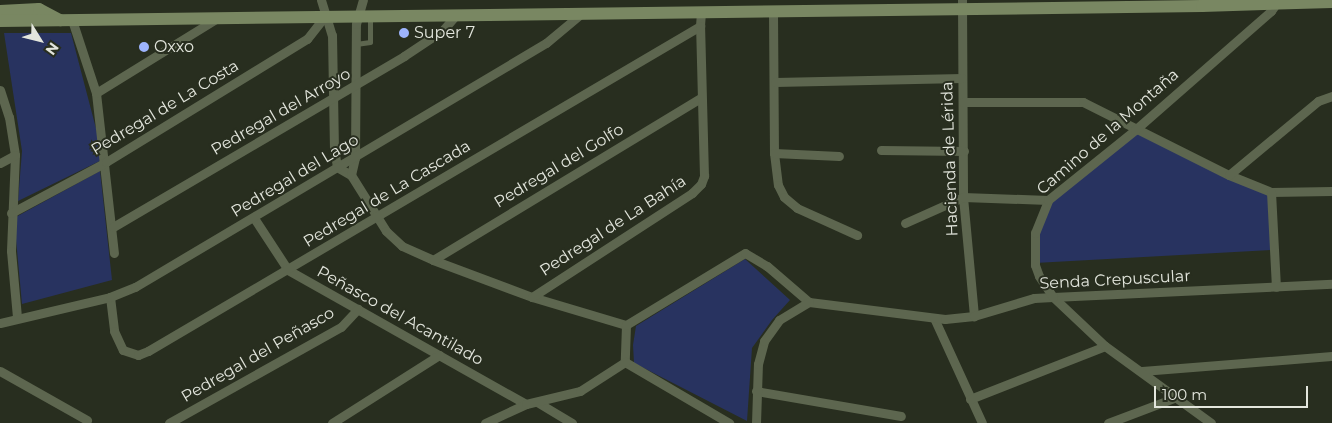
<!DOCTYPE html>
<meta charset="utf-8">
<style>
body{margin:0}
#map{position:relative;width:1332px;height:423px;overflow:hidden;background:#282e1f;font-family:Montserrat,sans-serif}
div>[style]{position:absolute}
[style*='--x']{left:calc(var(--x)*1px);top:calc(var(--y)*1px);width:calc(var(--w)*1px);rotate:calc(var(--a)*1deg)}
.green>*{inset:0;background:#283360}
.lane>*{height:4.5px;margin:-2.25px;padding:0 2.25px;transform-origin:2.25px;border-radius:2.25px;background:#5d664f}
.street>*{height:9px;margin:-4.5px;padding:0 4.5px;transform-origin:4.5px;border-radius:4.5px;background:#5d664f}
.secondary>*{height:12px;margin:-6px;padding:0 6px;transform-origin:6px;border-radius:6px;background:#798762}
.dots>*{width:14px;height:14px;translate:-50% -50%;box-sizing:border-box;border:2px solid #282e1f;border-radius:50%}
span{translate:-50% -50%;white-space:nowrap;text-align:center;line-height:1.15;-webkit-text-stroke:4px #282e1f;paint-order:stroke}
.poi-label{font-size:16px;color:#e3e6dd}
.left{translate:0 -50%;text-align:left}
.street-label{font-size:16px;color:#e3e6dd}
.north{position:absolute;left:15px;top:15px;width:50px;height:50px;-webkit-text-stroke:4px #282e1f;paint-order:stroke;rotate:126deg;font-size:14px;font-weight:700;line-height:20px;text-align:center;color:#e3e6dd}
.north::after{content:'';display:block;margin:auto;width:18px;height:22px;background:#e3e6dd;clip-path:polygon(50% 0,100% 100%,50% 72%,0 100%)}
.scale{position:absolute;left:1154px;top:386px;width:154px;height:22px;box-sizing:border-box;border:2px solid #e3e6dd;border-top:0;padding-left:6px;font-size:15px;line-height:18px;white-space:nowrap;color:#e3e6dd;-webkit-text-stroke:4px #282e1f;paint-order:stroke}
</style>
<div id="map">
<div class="green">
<i style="clip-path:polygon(4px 33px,71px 33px,104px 159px,18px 201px,22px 151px)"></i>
<i style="clip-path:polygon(1135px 130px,1271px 192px,1271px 250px,1035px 263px,1043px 209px)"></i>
<i style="clip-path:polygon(100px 171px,112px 280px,22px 304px,14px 218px)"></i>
<i style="clip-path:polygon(745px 259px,790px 300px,772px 320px,752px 348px,747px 421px,634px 363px,633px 345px,636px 326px)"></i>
</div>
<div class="lane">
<i style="--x:356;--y:44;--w:14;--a:-8"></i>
<i style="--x:370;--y:42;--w:25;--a:-90"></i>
</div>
<div class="street">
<i style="--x:321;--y:0;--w:37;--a:73"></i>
<i style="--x:332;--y:35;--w:113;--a:89"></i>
<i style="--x:334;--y:148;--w:19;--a:81"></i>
<i style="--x:337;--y:167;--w:16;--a:30"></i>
<i style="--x:351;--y:175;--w:66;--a:58"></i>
<i style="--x:386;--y:231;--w:22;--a:43"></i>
<i style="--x:402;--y:246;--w:34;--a:24"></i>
<i style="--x:433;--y:260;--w:106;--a:20.5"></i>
<i style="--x:532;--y:297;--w:98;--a:16.6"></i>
<i style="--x:626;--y:325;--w:37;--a:92"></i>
<i style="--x:962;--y:0;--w:197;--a:89.7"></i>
<i style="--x:963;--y:197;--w:120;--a:84.7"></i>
<i style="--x:773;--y:12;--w:141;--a:89.6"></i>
<i style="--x:774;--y:153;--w:32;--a:83"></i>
<i style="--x:778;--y:185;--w:13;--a:63"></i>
<i style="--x:784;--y:197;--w:17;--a:40"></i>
<i style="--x:797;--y:208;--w:66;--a:24.2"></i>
<i style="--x:72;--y:20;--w:77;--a:71.8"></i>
<i style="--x:96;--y:93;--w:161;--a:83.6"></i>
<i style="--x:775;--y:82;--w:187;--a:-1.2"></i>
<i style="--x:0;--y:90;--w:28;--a:72"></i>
<i style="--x:9;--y:117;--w:38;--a:81"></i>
<i style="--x:15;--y:155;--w:96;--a:92.4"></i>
<i style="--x:11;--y:251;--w:66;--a:84.8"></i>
<i style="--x:96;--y:93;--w:139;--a:-31.7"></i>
<i style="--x:963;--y:102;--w:120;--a:0"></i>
<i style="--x:1083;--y:102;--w:163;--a:26.6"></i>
<i style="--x:1229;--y:175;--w:45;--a:22"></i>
<i style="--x:1271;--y:192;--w:61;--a:-0.9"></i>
<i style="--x:881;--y:150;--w:83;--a:0.7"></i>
<i style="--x:774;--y:153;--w:65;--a:2.6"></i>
<i style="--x:0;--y:163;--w:17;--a:-28"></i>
<i style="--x:351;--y:175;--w:17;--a:-77"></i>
<i style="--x:355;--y:158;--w:134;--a:-89.6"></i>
<i style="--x:356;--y:24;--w:25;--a:-74"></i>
<i style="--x:1229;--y:175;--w:116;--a:-39.7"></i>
<i style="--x:1318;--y:101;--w:15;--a:-20"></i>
<i style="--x:1271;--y:192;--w:95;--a:87"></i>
<i style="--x:11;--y:213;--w:108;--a:-28.2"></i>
<i style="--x:106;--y:162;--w:236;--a:-31.5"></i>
<i style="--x:307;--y:39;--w:29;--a:-52"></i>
<i style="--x:254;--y:218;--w:62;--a:56.8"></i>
<i style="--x:288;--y:270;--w:273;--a:29.4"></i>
<i style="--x:905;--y:223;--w:64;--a:-24.1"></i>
<i style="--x:963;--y:197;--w:85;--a:2"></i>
<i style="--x:113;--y:227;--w:338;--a:-30.4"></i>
<i style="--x:404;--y:56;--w:47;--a:-33.7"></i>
<i style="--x:443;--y:30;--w:21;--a:-49"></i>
<i style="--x:433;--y:260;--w:312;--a:-31.2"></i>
<i style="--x:110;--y:297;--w:34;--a:83"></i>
<i style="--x:114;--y:331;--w:21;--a:65"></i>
<i style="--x:123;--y:350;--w:16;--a:18"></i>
<i style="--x:138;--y:355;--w:11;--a:-22"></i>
<i style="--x:148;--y:351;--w:641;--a:-30.49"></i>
<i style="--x:700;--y:26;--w:14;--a:-86"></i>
<i style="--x:532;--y:297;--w:191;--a:-33"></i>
<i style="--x:692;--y:193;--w:13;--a:-45"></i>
<i style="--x:701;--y:184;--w:9;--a:-69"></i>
<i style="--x:704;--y:176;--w:150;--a:-91.5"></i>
<i style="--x:934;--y:318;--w:115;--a:65.4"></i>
<i style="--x:0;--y:323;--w:113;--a:-13.3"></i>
<i style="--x:110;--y:297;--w:27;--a:-22"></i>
<i style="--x:135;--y:287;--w:478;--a:-30.7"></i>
<i style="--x:546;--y:43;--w:47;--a:-39.8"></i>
<i style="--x:626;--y:325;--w:139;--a:-31.2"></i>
<i style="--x:745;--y:253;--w:26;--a:31"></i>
<i style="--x:767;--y:266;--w:55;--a:40.6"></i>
<i style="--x:809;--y:302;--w:137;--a:7.1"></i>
<i style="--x:945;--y:319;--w:29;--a:-6"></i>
<i style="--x:974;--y:316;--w:63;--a:-16.7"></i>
<i style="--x:1034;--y:298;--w:19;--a:-3"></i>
<i style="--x:1053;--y:297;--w:279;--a:-2.7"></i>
<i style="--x:625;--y:362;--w:121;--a:30.4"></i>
<i style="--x:0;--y:371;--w:100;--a:29.4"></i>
<i style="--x:1142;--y:371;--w:191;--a:-4.5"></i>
<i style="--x:756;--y:391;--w:147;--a:9.8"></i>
<i style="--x:970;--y:399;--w:145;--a:-21.4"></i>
<i style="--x:537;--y:402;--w:41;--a:31"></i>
<i style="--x:169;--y:423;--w:197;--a:-29.2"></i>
<i style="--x:341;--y:327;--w:25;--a:-47"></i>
<i style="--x:332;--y:423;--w:127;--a:-32.4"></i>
<i style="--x:485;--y:423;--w:45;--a:-24.9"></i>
<i style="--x:526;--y:404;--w:56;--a:-13.5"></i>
<i style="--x:580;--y:391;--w:54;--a:-32.8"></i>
<i style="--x:756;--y:423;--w:59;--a:-88.1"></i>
<i style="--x:758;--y:364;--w:24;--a:-75"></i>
<i style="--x:764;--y:341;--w:26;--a:-54"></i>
<i style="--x:779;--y:320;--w:35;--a:-31"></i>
<i style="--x:1108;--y:423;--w:71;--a:-20.7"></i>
<i style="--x:1211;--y:423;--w:131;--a:-144"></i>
<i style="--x:1105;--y:346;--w:71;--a:-136.7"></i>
<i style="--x:1053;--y:297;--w:25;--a:-124"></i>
<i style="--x:1039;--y:276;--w:12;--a:-110"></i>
<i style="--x:1035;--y:265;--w:32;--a:-90"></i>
<i style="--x:1035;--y:233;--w:35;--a:-68"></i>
<i style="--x:1048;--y:200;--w:112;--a:-38.8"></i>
<i style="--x:1135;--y:130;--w:181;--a:-41.2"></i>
<i style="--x:1271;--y:11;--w:12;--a:-55"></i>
</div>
<div class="secondary">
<i style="--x:0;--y:11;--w:39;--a:-3"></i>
<i style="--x:39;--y:9;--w:24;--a:28"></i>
<i style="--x:0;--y:21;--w:1202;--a:-0.71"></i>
<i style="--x:1202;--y:6;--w:130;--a:-1.8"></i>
</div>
<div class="dots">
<i style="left:404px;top:33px;background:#9db4fd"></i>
<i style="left:144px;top:47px;background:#9db4fd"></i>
</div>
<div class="poi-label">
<span class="left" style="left:414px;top:33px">Super 7</span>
<span class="left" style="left:154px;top:47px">Oxxo</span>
</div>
<div class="street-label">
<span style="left:165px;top:108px;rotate:-31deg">Pedregal de La Costa</span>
<span style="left:281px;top:112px;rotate:-30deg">Pedregal del Arroyo</span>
<span style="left:1108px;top:132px;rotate:-41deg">Camino de la Montaña</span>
<span style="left:950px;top:159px;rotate:-92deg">Hacienda de Lérida</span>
<span style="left:559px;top:166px;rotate:-31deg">Pedregal del Golfo</span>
<span style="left:295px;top:176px;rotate:-31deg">Pedregal del Lago</span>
<span style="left:387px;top:194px;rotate:-31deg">Pedregal de La Cascada</span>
<span style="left:613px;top:226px;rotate:-33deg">Pedregal de La Bahía</span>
<span style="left:1115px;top:280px;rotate:-3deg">Senda Crepuscular</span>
<span style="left:400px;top:316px;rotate:29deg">Peñasco del Acantilado</span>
<span style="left:258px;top:355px;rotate:-30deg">Pedregal del Peñasco</span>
</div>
<div class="north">N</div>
<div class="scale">100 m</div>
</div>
